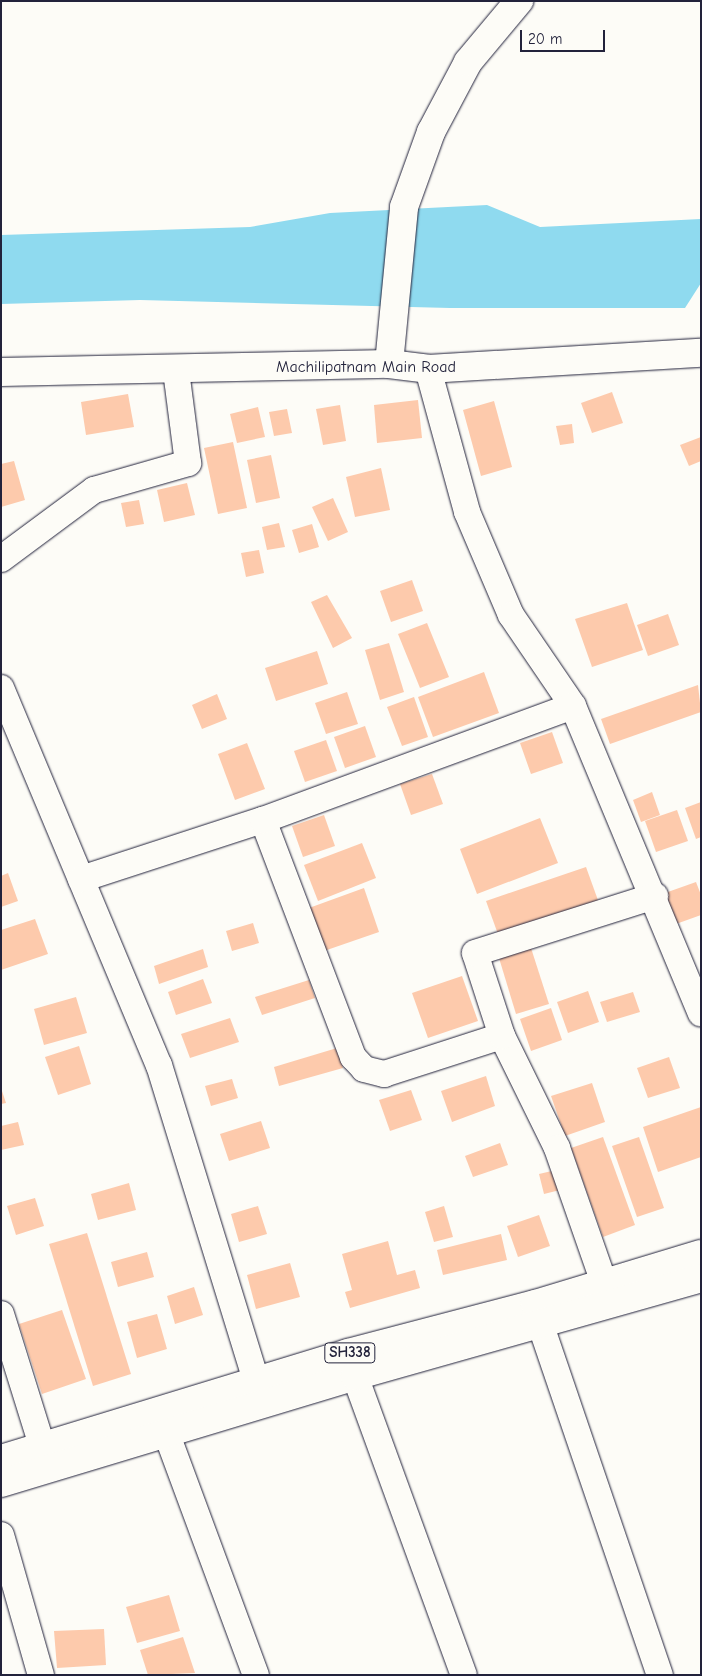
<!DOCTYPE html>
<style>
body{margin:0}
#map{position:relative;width:702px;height:1676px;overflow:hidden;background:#fdfcf7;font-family:"Comic Neue",sans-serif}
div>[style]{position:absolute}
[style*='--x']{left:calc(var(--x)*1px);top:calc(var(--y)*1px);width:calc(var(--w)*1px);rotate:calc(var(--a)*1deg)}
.water>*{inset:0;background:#8fdaef}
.building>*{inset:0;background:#fdcaac}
.roads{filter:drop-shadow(0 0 1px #22223b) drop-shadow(0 0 1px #22223b)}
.street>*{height:26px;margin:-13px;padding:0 13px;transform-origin:13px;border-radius:13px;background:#fdfcf7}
.secondary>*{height:28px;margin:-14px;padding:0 14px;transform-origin:14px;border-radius:14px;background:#fdfcf7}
.primary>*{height:28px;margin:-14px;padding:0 14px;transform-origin:14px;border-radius:14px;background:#fdfcf7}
span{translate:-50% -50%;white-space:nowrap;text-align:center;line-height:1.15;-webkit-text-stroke:4px #fdfcf7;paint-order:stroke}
.shield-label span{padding:1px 4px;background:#fdfcf7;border:1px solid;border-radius:4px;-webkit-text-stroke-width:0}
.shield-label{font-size:15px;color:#22223b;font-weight:700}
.street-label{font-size:16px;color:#22223b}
.frame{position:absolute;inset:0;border:2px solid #22223b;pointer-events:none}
.scale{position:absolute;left:520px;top:30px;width:85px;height:22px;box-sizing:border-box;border:2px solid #22223b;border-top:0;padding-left:6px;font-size:15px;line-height:18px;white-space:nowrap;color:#22223b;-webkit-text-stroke:4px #fdfcf7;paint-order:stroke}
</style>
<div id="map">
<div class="water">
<i style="clip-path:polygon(487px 205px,540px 227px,701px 219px,701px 283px,685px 308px,450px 308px,140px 300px,1px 304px,1px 235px,250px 227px,330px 213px)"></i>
</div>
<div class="building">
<i style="clip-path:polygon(612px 392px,623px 423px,592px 433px,581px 403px)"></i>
<i style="clip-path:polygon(128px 394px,134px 427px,86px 435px,81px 402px)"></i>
<i style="clip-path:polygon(418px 400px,422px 438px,377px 443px,374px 405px)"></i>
<i style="clip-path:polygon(494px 401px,512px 467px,481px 476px,463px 410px)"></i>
<i style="clip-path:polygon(340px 405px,346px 441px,323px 445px,316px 409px)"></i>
<i style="clip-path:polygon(258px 407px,265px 437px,237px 443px,230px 414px)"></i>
<i style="clip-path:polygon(287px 409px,292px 433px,274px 436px,269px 412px)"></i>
<i style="clip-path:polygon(572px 424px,574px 443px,560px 445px,556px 426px)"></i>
<i style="clip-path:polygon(701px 437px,701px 461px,689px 466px,680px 445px)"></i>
<i style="clip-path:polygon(233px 442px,247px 508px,218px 514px,204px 448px)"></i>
<i style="clip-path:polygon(271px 455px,280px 498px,256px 503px,247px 460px)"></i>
<i style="clip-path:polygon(14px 461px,25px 500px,1px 507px,1px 464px)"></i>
<i style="clip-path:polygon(381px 468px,390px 510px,355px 517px,346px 477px)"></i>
<i style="clip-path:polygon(187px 483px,195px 515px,164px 522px,157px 490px)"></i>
<i style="clip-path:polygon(333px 498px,348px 532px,328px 541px,312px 507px)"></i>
<i style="clip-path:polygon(139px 500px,144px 524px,126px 527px,121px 503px)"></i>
<i style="clip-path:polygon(279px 523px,285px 547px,267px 550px,262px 527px)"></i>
<i style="clip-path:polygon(312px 524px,319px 547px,299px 553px,292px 530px)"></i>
<i style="clip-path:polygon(259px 550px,264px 573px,246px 577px,241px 553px)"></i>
<i style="clip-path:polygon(412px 580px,423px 611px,391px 622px,380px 591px)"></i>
<i style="clip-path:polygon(327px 595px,352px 638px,333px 648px,311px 602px)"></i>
<i style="clip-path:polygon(627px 603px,643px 650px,592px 667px,575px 619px)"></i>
<i style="clip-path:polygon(668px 614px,679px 645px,648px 656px,637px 625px)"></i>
<i style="clip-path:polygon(427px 623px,449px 677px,420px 688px,398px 634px)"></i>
<i style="clip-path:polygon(389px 643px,404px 692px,380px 700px,365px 650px)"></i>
<i style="clip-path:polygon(317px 651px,328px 684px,276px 701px,265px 668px)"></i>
<i style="clip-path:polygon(484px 672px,499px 713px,433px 737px,418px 697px)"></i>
<i style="clip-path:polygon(698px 685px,701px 712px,610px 744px,601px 719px)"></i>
<i style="clip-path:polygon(347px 692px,358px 724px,326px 734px,315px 703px)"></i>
<i style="clip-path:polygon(217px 694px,227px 719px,202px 729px,192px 705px)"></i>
<i style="clip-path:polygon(414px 697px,428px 737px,402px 746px,387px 707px)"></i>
<i style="clip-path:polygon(365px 726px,376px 757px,345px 768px,334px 737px)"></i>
<i style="clip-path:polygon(552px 732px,563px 763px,531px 774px,520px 743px)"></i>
<i style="clip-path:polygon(326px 740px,337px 771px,305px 782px,294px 751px)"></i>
<i style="clip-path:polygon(247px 743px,265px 789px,235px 800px,218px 754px)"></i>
<i style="clip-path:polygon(432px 774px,443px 804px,411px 815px,400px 784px)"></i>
<i style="clip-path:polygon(652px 792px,660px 815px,641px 822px,633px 800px)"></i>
<i style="clip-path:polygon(701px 802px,701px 837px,696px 839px,685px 808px)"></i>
<i style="clip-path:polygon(677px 810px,688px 841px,656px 852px,645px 821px)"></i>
<i style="clip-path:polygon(324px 815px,335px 846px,303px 857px,292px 826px)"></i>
<i style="clip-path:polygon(540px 818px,558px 863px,477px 894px,460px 849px)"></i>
<i style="clip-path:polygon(362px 843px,376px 878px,318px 901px,304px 865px)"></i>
<i style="clip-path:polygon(586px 867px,599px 903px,499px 937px,486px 901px)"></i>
<i style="clip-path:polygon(8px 873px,18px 901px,1px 907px,1px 876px)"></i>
<i style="clip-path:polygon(696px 882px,701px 895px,701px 915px,676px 924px,665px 893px)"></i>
<i style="clip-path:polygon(364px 888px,379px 932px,324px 951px,309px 908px)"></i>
<i style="clip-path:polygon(35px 919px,48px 954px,1px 970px,1px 930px)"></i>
<i style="clip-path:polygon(253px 923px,259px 943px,232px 951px,226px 931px)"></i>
<i style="clip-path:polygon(531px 948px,549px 1004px,516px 1014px,499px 958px)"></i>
<i style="clip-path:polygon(203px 949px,208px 967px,159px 984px,154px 966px)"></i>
<i style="clip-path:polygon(462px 976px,478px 1021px,428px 1038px,412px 993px)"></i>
<i style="clip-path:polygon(203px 979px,212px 1003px,176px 1015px,168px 992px)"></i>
<i style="clip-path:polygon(309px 980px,315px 998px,262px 1015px,255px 997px)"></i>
<i style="clip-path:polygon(588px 991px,599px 1022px,568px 1033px,557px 1002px)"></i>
<i style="clip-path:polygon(633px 992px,640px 1012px,607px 1022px,600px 1002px)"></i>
<i style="clip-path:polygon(76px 997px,87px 1033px,44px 1045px,34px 1009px)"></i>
<i style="clip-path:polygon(551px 1008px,562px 1040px,531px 1051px,520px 1019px)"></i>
<i style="clip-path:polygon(230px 1018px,239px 1042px,190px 1058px,181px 1034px)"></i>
<i style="clip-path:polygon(79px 1046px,91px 1084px,58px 1095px,45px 1057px)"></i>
<i style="clip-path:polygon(337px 1048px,343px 1068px,279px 1086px,274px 1067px)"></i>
<i style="clip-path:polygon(669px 1057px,680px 1088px,648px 1098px,637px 1068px)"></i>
<i style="clip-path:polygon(486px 1076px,495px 1106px,452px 1122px,441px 1091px)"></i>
<i style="clip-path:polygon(232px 1079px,238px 1098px,211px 1106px,205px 1086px)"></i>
<i style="clip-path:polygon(592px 1083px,605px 1122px,565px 1136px,551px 1096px)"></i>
<i style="clip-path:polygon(1px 1088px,6px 1103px,1px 1104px)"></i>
<i style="clip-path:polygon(411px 1090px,422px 1120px,390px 1131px,379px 1100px)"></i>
<i style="clip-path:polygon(701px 1107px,701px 1157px,658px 1172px,643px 1127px)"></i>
<i style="clip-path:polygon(261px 1121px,270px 1148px,229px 1161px,220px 1134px)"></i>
<i style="clip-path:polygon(18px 1122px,24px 1145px,1px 1150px,1px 1126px)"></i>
<i style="clip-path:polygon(603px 1137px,635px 1225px,603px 1237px,571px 1148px)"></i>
<i style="clip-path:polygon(639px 1137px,664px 1208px,637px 1217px,612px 1146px)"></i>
<i style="clip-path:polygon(500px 1143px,508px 1165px,473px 1177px,465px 1156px)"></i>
<i style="clip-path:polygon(556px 1170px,560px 1190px,544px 1194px,539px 1174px)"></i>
<i style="clip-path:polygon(129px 1183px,136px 1210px,98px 1220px,91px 1194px)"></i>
<i style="clip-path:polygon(35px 1198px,44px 1226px,16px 1235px,7px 1206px)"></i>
<i style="clip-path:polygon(258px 1206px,267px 1234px,239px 1242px,231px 1214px)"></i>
<i style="clip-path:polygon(444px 1206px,453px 1237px,434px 1242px,425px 1212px)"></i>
<i style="clip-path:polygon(539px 1215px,550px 1246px,518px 1257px,507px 1226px)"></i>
<i style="clip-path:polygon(87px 1233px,131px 1374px,93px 1386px,49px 1244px)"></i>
<i style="clip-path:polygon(501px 1234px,507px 1260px,443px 1275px,437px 1250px)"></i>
<i style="clip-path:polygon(388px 1241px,397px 1275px,415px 1270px,420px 1288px,350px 1308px,345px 1292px,352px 1290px,342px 1254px)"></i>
<i style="clip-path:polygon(147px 1252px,154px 1277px,118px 1287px,111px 1262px)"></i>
<i style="clip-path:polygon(290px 1263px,300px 1297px,256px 1309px,247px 1275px)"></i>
<i style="clip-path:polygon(194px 1287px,203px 1315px,175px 1324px,167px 1296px)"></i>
<i style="clip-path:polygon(62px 1310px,86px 1379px,42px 1394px,19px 1324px)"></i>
<i style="clip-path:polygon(157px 1314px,167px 1349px,137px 1358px,127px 1322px)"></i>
<i style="clip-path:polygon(169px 1595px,180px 1631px,137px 1643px,126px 1607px)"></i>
<i style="clip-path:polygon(104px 1629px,106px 1665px,57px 1668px,54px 1631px)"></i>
<i style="clip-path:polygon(183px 1637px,195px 1673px,148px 1675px,140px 1650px)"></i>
</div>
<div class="roads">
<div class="street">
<i style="--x:428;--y:369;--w:148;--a:74.7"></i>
<i style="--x:467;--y:512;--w:112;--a:66.9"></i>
<i style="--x:511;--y:615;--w:110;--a:55.7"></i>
<i style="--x:573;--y:706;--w:333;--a:67.4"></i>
<i style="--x:1;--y:559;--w:116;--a:-36.6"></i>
<i style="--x:94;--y:490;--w:98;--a:-16"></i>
<i style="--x:188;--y:463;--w:94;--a:-97.4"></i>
<i style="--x:1;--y:688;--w:409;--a:67.3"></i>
<i style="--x:159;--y:1065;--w:331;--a:72.9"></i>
<i style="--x:263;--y:820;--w:254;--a:69.2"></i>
<i style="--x:353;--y:1057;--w:16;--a:47"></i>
<i style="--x:364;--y:1069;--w:21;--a:14"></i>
<i style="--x:384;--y:1074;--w:124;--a:-17.9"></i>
<i style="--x:502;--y:1036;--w:125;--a:63.8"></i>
<i style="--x:557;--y:1148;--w:143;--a:70.8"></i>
<i style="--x:81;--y:879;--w:191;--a:-18"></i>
<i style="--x:263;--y:820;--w:330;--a:-20.2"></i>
<i style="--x:502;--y:1036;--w:87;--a:-108"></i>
<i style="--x:475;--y:953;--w:189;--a:-17.6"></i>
<i style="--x:1;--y:1314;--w:138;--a:72.7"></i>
<i style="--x:541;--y:1326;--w:369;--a:71.2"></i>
<i style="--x:355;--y:1376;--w:318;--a:70"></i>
<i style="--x:166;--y:1432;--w:259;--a:69.7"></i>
<i style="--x:1;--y:1535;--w:146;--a:74.1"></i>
</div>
<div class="secondary">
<i style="--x:389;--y:364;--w:158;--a:-84.5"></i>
<i style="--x:404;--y:207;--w:80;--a:-70.2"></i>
<i style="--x:431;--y:132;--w:79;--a:-62.1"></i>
<i style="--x:468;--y:62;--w:80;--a:-50.1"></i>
<i style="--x:1;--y:372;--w:388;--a:-1.2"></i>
<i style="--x:389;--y:364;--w:39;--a:7"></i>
<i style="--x:428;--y:369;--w:273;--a:-3.4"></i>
</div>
<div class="primary">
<i style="--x:1;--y:1459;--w:363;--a:-17"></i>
<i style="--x:348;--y:1353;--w:193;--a:-14.7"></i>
<i style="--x:535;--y:1304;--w:173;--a:-16.8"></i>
<i style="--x:1;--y:1483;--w:370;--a:-16.8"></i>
<i style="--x:355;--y:1376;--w:360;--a:-15.8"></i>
</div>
</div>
<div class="shield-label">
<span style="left:350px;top:1353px">SH338</span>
</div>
<div class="street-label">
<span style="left:366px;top:367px">Machilipatnam Main Road</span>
</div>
<div class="frame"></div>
<div class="scale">20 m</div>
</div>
